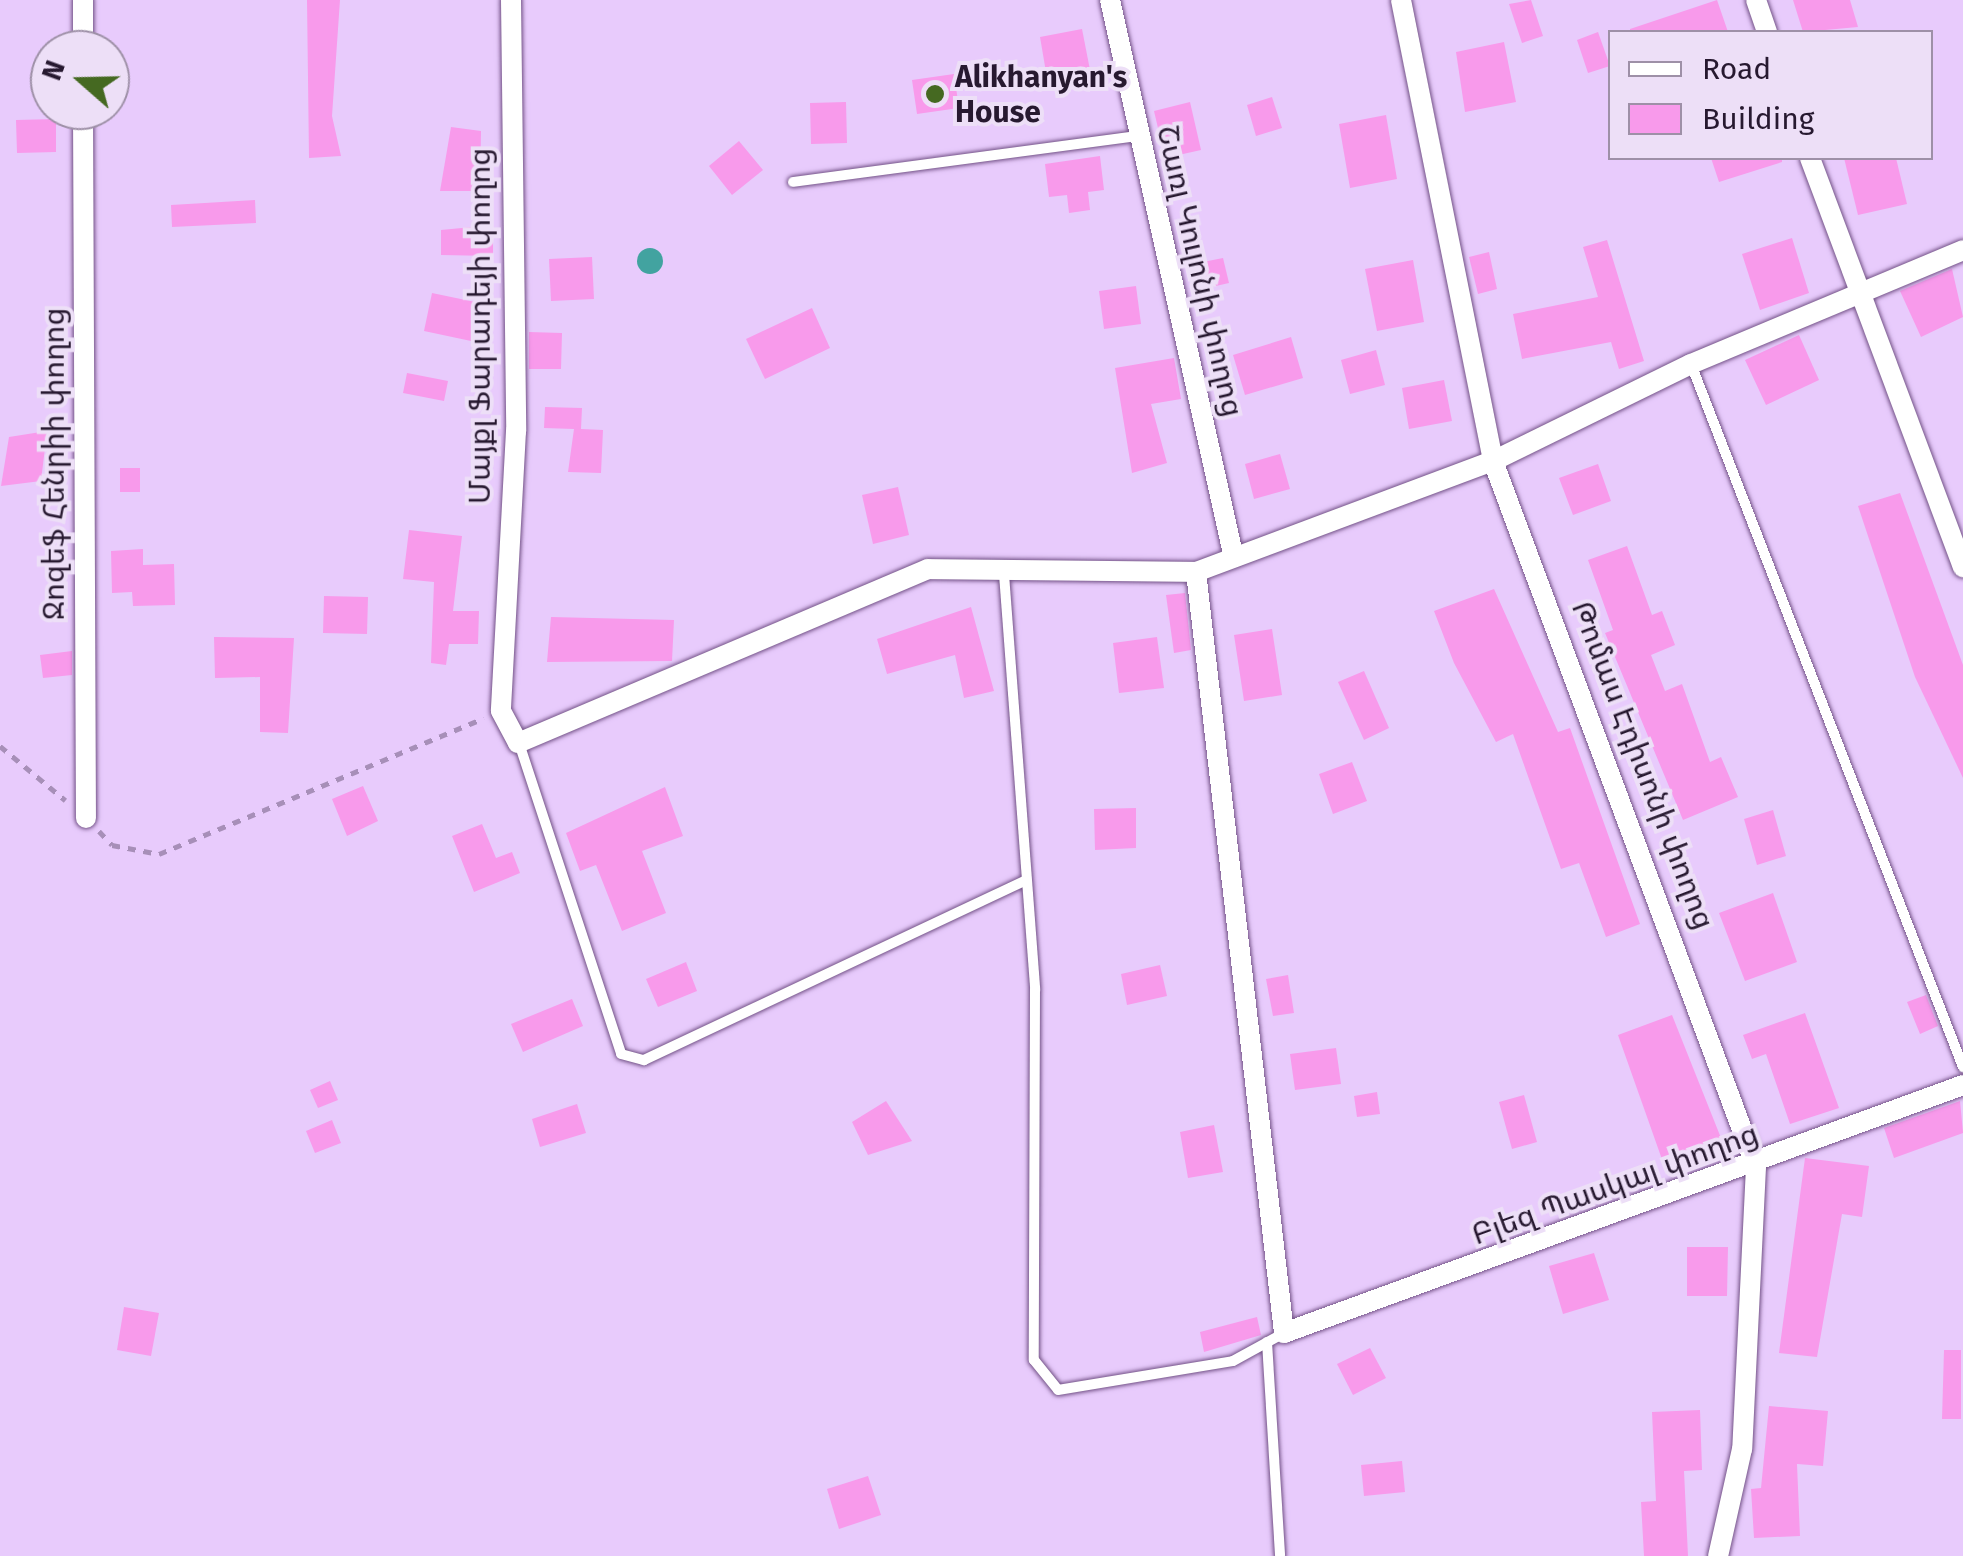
<!DOCTYPE html>
<meta charset="utf-8">
<style>
body{margin:0}
#map{position:relative;width:1963px;height:1556px;overflow:hidden;background:#e8cbfc;font-family:"Fira Sans","Noto Sans Armenian",sans-serif}
div>[style]{position:absolute}
[style*='--x']{left:calc(var(--x)*1px);top:calc(var(--y)*1px);width:calc(var(--w)*1px);rotate:calc(var(--a)*1deg)}
.water>*{inset:0;background:#42a3a0}
.round{border-radius:50%}
.building>*{inset:0;background:#f89aeb}
.path>*{height:5px;margin-top:-2.5px;transform-origin:0;background:repeating-linear-gradient(90deg,#a78fb8 0 8px,transparent 0 16px)}
.roads{filter:drop-shadow(0 0 2px #735287) drop-shadow(0 0 2px #735287)}
.service>*{height:10px;margin:-5px;padding:0 5px;transform-origin:5px;border-radius:5px;background:#fff}
.minor>*{height:20px;margin:-10px;padding:0 10px;transform-origin:10px;border-radius:10px;background:#fff}
.dots>*{width:28px;height:28px;translate:-50% -50%;box-sizing:border-box;border:5px solid #eddff7;border-radius:50%}
span{translate:-50% -50%;white-space:nowrap;text-align:center;line-height:1.15;-webkit-text-stroke:8px #eddff7;paint-order:stroke}
.poi-label{font-size:30px;color:#271930;font-weight:700}
.left{translate:0 -50%;text-align:left}
.street-label{font-size:30px;color:#271930}
.legend{position:absolute;left:1608px;top:30px;width:325px;height:130px;box-sizing:border-box;background:#eddff7;border:2px solid #9e90a7;margin:0;padding:12px 18px;list-style:none;font-size:30px;color:#271930}
.legend li{display:flex;align-items:center;gap:20px;height:50px}
.legend b{width:50px;border:2px solid #9e90a7}
.north{position:absolute;left:30px;top:30px;width:100px;height:100px;box-sizing:border-box;background:#eddff7;border:2px solid #9e90a7;border-radius:50%;rotate:290deg;font-size:28px;font-weight:700;line-height:40px;text-align:center;color:#271930}
.north::after{content:'';display:block;margin:auto;width:35px;height:45px;background:#456921;clip-path:polygon(50% 0,100% 100%,50% 72%,0 100%)}
</style>
<div id="map">
<div class="water">
<i class="round" style="left:637px;top:248px;width:26px;height:26px"></i>
</div>
<div class="building">
<i style="clip-path:polygon(307px 0,340px 0,332px 116px,341px 156px,309px 158px)"></i>
<i style="clip-path:polygon(1531px 0,1543px 36px,1522px 43px,1509px 4px)"></i>
<i style="clip-path:polygon(1717px 0,1728px 32px,1630px 32px,1630px 29px)"></i>
<i style="clip-path:polygon(1793px 0,1850px 0,1858px 27px,1803px 32px)"></i>
<i style="clip-path:polygon(1082px 29px,1090px 70px,1047px 78px,1040px 37px)"></i>
<i style="clip-path:polygon(1598px 32px,1610px 66px,1588px 73px,1577px 40px)"></i>
<i style="clip-path:polygon(1504px 42px,1516px 102px,1465px 112px,1456px 52px)"></i>
<i style="clip-path:polygon(954px 74px,959px 108px,917px 114px,912px 80px)"></i>
<i style="clip-path:polygon(1272px 97px,1282px 128px,1256px 136px,1247px 105px)"></i>
<i style="clip-path:polygon(846px 102px,847px 143px,811px 144px,810px 103px)"></i>
<i style="clip-path:polygon(1190px 102px,1201px 150px,1165px 158px,1154px 111px)"></i>
<i style="clip-path:polygon(1386px 115px,1397px 179px,1350px 188px,1339px 124px)"></i>
<i style="clip-path:polygon(56px 119px,56px 152px,17px 153px,16px 120px)"></i>
<i style="clip-path:polygon(451px 127px,481px 131px,480px 191px,440px 191px)"></i>
<i style="clip-path:polygon(739px 141px,763px 170px,732px 195px,709px 166px)"></i>
<i style="clip-path:polygon(1100px 156px,1104px 190px,1088px 192px,1090px 210px,1069px 213px,1067px 195px,1049px 197px,1045px 164px)"></i>
<i style="clip-path:polygon(1711px 158px,1782px 158px,1782px 162px,1719px 182px)"></i>
<i style="clip-path:polygon(1844px 158px,1896px 158px,1907px 204px,1858px 215px)"></i>
<i style="clip-path:polygon(255px 200px,256px 223px,172px 227px,171px 205px)"></i>
<i style="clip-path:polygon(493px 225px,493px 256px,441px 255px,441px 230px)"></i>
<i style="clip-path:polygon(1792px 238px,1809px 293px,1760px 310px,1742px 254px)"></i>
<i style="clip-path:polygon(1607px 240px,1644px 361px,1619px 369px,1611px 342px,1522px 359px,1513px 314px,1598px 297px,1583px 247px)"></i>
<i style="clip-path:polygon(1489px 252px,1497px 289px,1478px 294px,1469px 257px)"></i>
<i style="clip-path:polygon(592px 257px,594px 299px,551px 301px,549px 259px)"></i>
<i style="clip-path:polygon(1223px 258px,1229px 283px,1194px 291px,1188px 265px)"></i>
<i style="clip-path:polygon(1413px 260px,1424px 322px,1377px 331px,1365px 269px)"></i>
<i style="clip-path:polygon(1952px 269px,1963px 317px,1921px 337px,1900px 291px)"></i>
<i style="clip-path:polygon(1136px 286px,1141px 324px,1104px 329px,1099px 291px)"></i>
<i style="clip-path:polygon(432px 293px,480px 303px,471px 341px,424px 331px)"></i>
<i style="clip-path:polygon(812px 308px,830px 348px,765px 379px,746px 339px)"></i>
<i style="clip-path:polygon(529px 332px,562px 333px,561px 369px,529px 369px)"></i>
<i style="clip-path:polygon(1799px 335px,1819px 380px,1766px 405px,1745px 360px)"></i>
<i style="clip-path:polygon(1291px 337px,1303px 378px,1245px 395px,1233px 355px)"></i>
<i style="clip-path:polygon(1376px 350px,1385px 385px,1350px 394px,1341px 360px)"></i>
<i style="clip-path:polygon(1174px 358px,1181px 399px,1151px 404px,1167px 463px,1132px 473px,1115px 368px)"></i>
<i style="clip-path:polygon(407px 373px,448px 381px,444px 401px,403px 393px)"></i>
<i style="clip-path:polygon(1444px 380px,1452px 421px,1409px 429px,1402px 388px)"></i>
<i style="clip-path:polygon(545px 407px,582px 408px,581px 429px,603px 430px,601px 473px,568px 472px,574px 429px,544px 428px)"></i>
<i style="clip-path:polygon(47px 431px,41px 481px,1px 486px,9px 437px)"></i>
<i style="clip-path:polygon(1280px 454px,1290px 489px,1254px 499px,1245px 464px)"></i>
<i style="clip-path:polygon(1598px 464px,1611px 501px,1573px 515px,1559px 478px)"></i>
<i style="clip-path:polygon(120px 468px,140px 468px,140px 492px,120px 492px)"></i>
<i style="clip-path:polygon(898px 487px,909px 535px,873px 544px,862px 495px)"></i>
<i style="clip-path:polygon(1900px 493px,1963px 665px,1963px 778px,1915px 677px,1858px 506px)"></i>
<i style="clip-path:polygon(409px 530px,462px 536px,453px 611px,479px 611px,478px 644px,449px 644px,446px 665px,431px 663px,434px 582px,403px 579px)"></i>
<i style="clip-path:polygon(1627px 546px,1652px 615px,1662px 611px,1675px 645px,1651px 655px,1665px 691px,1682px 684px,1710px 762px,1721px 757px,1738px 797px,1683px 820px,1605px 633px,1613px 630px,1588px 560px)"></i>
<i style="clip-path:polygon(143px 549px,143px 565px,174px 564px,175px 605px,133px 606px,132px 592px,112px 593px,111px 551px)"></i>
<i style="clip-path:polygon(1494px 589px,1558px 732px,1570px 728px,1640px 924px,1606px 937px,1579px 863px,1561px 869px,1513px 734px,1496px 742px,1454px 663px,1434px 611px)"></i>
<i style="clip-path:polygon(1185px 593px,1191px 650px,1174px 653px,1166px 595px)"></i>
<i style="clip-path:polygon(324px 596px,368px 597px,367px 634px,323px 633px)"></i>
<i style="clip-path:polygon(971px 607px,994px 691px,964px 698px,955px 655px,887px 674px,877px 639px)"></i>
<i style="clip-path:polygon(551px 617px,674px 620px,672px 661px,547px 662px)"></i>
<i style="clip-path:polygon(1272px 629px,1282px 695px,1244px 701px,1234px 635px)"></i>
<i style="clip-path:polygon(214px 637px,294px 638px,288px 733px,260px 732px,260px 677px,215px 678px)"></i>
<i style="clip-path:polygon(1157px 637px,1164px 688px,1119px 693px,1113px 643px)"></i>
<i style="clip-path:polygon(72px 651px,72px 675px,43px 678px,40px 655px)"></i>
<i style="clip-path:polygon(1364px 671px,1389px 728px,1364px 740px,1338px 682px)"></i>
<i style="clip-path:polygon(1352px 762px,1367px 801px,1333px 814px,1319px 774px)"></i>
<i style="clip-path:polygon(363px 786px,378px 821px,347px 836px,332px 799px)"></i>
<i style="clip-path:polygon(665px 787px,683px 836px,642px 851px,666px 913px,622px 931px,596px 865px,580px 871px,566px 833px)"></i>
<i style="clip-path:polygon(1136px 808px,1136px 848px,1095px 850px,1094px 809px)"></i>
<i style="clip-path:polygon(1773px 810px,1786px 856px,1757px 865px,1744px 819px)"></i>
<i style="clip-path:polygon(482px 824px,496px 858px,512px 852px,520px 873px,474px 892px,452px 836px)"></i>
<i style="clip-path:polygon(1773px 893px,1797px 962px,1745px 981px,1719px 913px)"></i>
<i style="clip-path:polygon(686px 962px,697px 991px,658px 1007px,646px 979px)"></i>
<i style="clip-path:polygon(1160px 965px,1167px 996px,1127px 1005px,1121px 974px)"></i>
<i style="clip-path:polygon(1288px 975px,1294px 1013px,1273px 1016px,1266px 979px)"></i>
<i style="clip-path:polygon(1926px 995px,1938px 1026px,1920px 1034px,1907px 1002px)"></i>
<i style="clip-path:polygon(572px 999px,583px 1026px,523px 1052px,511px 1024px)"></i>
<i style="clip-path:polygon(1805px 1013px,1839px 1108px,1790px 1124px,1766px 1054px,1752px 1059px,1743px 1035px)"></i>
<i style="clip-path:polygon(1672px 1015px,1723px 1143px,1664px 1165px,1618px 1035px)"></i>
<i style="clip-path:polygon(1336px 1048px,1341px 1084px,1295px 1090px,1290px 1054px)"></i>
<i style="clip-path:polygon(330px 1081px,338px 1100px,318px 1108px,310px 1090px)"></i>
<i style="clip-path:polygon(1377px 1092px,1380px 1114px,1357px 1117px,1354px 1096px)"></i>
<i style="clip-path:polygon(1524px 1095px,1537px 1142px,1512px 1149px,1499px 1102px)"></i>
<i style="clip-path:polygon(886px 1101px,912px 1141px,868px 1155px,852px 1122px)"></i>
<i style="clip-path:polygon(1960px 1101px,1963px 1133px,1894px 1158px,1884px 1128px)"></i>
<i style="clip-path:polygon(577px 1104px,586px 1133px,540px 1147px,532px 1119px)"></i>
<i style="clip-path:polygon(332px 1120px,341px 1143px,315px 1153px,306px 1131px)"></i>
<i style="clip-path:polygon(1214px 1125px,1223px 1172px,1188px 1178px,1180px 1132px)"></i>
<i style="clip-path:polygon(1805px 1158px,1869px 1166px,1862px 1217px,1842px 1214px,1817px 1357px,1779px 1353px)"></i>
<i style="clip-path:polygon(1687px 1247px,1728px 1247px,1727px 1296px,1687px 1296px)"></i>
<i style="clip-path:polygon(1594px 1253px,1609px 1300px,1563px 1314px,1549px 1266px)"></i>
<i style="clip-path:polygon(124px 1307px,159px 1313px,151px 1356px,117px 1350px)"></i>
<i style="clip-path:polygon(1257px 1317px,1261px 1335px,1204px 1352px,1200px 1332px)"></i>
<i style="clip-path:polygon(1370px 1348px,1386px 1378px,1353px 1395px,1337px 1364px)"></i>
<i style="clip-path:polygon(1944px 1350px,1961px 1350px,1961px 1419px,1942px 1419px)"></i>
<i style="clip-path:polygon(1769px 1406px,1828px 1411px,1823px 1466px,1797px 1464px,1800px 1536px,1754px 1538px,1751px 1489px,1761px 1488px)"></i>
<i style="clip-path:polygon(1700px 1410px,1702px 1470px,1684px 1471px,1688px 1556px,1644px 1556px,1641px 1502px,1656px 1501px,1652px 1412px)"></i>
<i style="clip-path:polygon(1402px 1461px,1405px 1492px,1364px 1496px,1361px 1465px)"></i>
<i style="clip-path:polygon(868px 1476px,881px 1515px,839px 1529px,827px 1489px)"></i>
</div>
<div class="path">
<i style="--x:0;--y:746;--w:85;--a:39.7"></i>
<i style="--x:99;--y:831;--w:19;--a:47"></i>
<i style="--x:112;--y:845;--w:48;--a:10.8"></i>
<i style="--x:159;--y:854;--w:352;--a:-22.7"></i>
</div>
<div class="roads">
<div class="service">
<i style="--x:793;--y:182;--w:348;--a:-7.6"></i>
<i style="--x:1691;--y:364;--w:754;--a:68.85"></i>
<i style="--x:1004;--y:574;--w:416;--a:85.7"></i>
<i style="--x:1035;--y:989;--w:371;--a:90.2"></i>
<i style="--x:1034;--y:1360;--w:38;--a:51"></i>
<i style="--x:1058;--y:1390;--w:177;--a:-9.4"></i>
<i style="--x:1233;--y:1361;--w:58;--a:-28.8"></i>
<i style="--x:519;--y:743;--w:327;--a:71.8"></i>
<i style="--x:621;--y:1054;--w:24;--a:15"></i>
<i style="--x:644;--y:1060;--w:420;--a:-25.2"></i>
<i style="--x:1267;--y:1342;--w:214;--a:86.5"></i>
</div>
<div class="minor">
<i style="--x:83;--y:0;--w:50;--a:90"></i>
<i style="--x:511;--y:0;--w:431;--a:89.3"></i>
<i style="--x:516;--y:431;--w:280;--a:93.1"></i>
<i style="--x:501;--y:711;--w:36;--a:62"></i>
<i style="--x:518;--y:743;--w:445;--a:-23"></i>
<i style="--x:928;--y:569;--w:268;--a:0.6"></i>
<i style="--x:1196;--y:572;--w:317;--a:-20.5"></i>
<i style="--x:1493;--y:461;--w:220;--a:-26.1"></i>
<i style="--x:1691;--y:364;--w:295;--a:-22.7"></i>
<i style="--x:1110;--y:0;--w:567;--a:77.48"></i>
<i style="--x:1401;--y:0;--w:470;--a:78.7"></i>
<i style="--x:1493;--y:461;--w:753;--a:69.57"></i>
<i style="--x:1756;--y:1167;--w:282;--a:92.8"></i>
<i style="--x:1742;--y:1449;--w:110;--a:102.6"></i>
<i style="--x:1756;--y:0;--w:34;--a:71"></i>
<i style="--x:83;--y:110;--w:708;--a:89.76"></i>
<i style="--x:1810;--y:158;--w:437;--a:69.5"></i>
<i style="--x:1196;--y:572;--w:766;--a:83.4"></i>
<i style="--x:1284;--y:1333;--w:723;--a:-20.06"></i>
</div>
</div>
<div class="dots">
<i style="left:935px;top:94px;background:#456921"></i>
</div>
<div class="poi-label">
<span class="left" style="left:955px;top:94px">Alikhanyan's<br>House</span>
</div>
<div class="street-label">
<span style="left:1200px;top:271px;rotate:77deg">Շառլ Կուլոնի փողոց</span>
<span style="left:480px;top:326px;rotate:-90deg">Մայքլ Ֆարադեյի փողոց</span>
<span style="left:54px;top:464px;rotate:-90deg">Ջոզեֆ Հենրիի փողոց</span>
<span style="left:1643px;top:765px;rotate:69deg">Թոմաս Էդիսոնի փողոց</span>
<span style="left:1615px;top:1184px;rotate:-20deg">Բլեզ Պասկալ փողոց</span>
</div>
<ul class="legend">
<li><b style="height:12px;background:#fff"></b>Road</li>
<li><b style="height:28px;background:#f89aeb"></b>Building</li>
</ul>
<div class="north">N</div>
</div>
